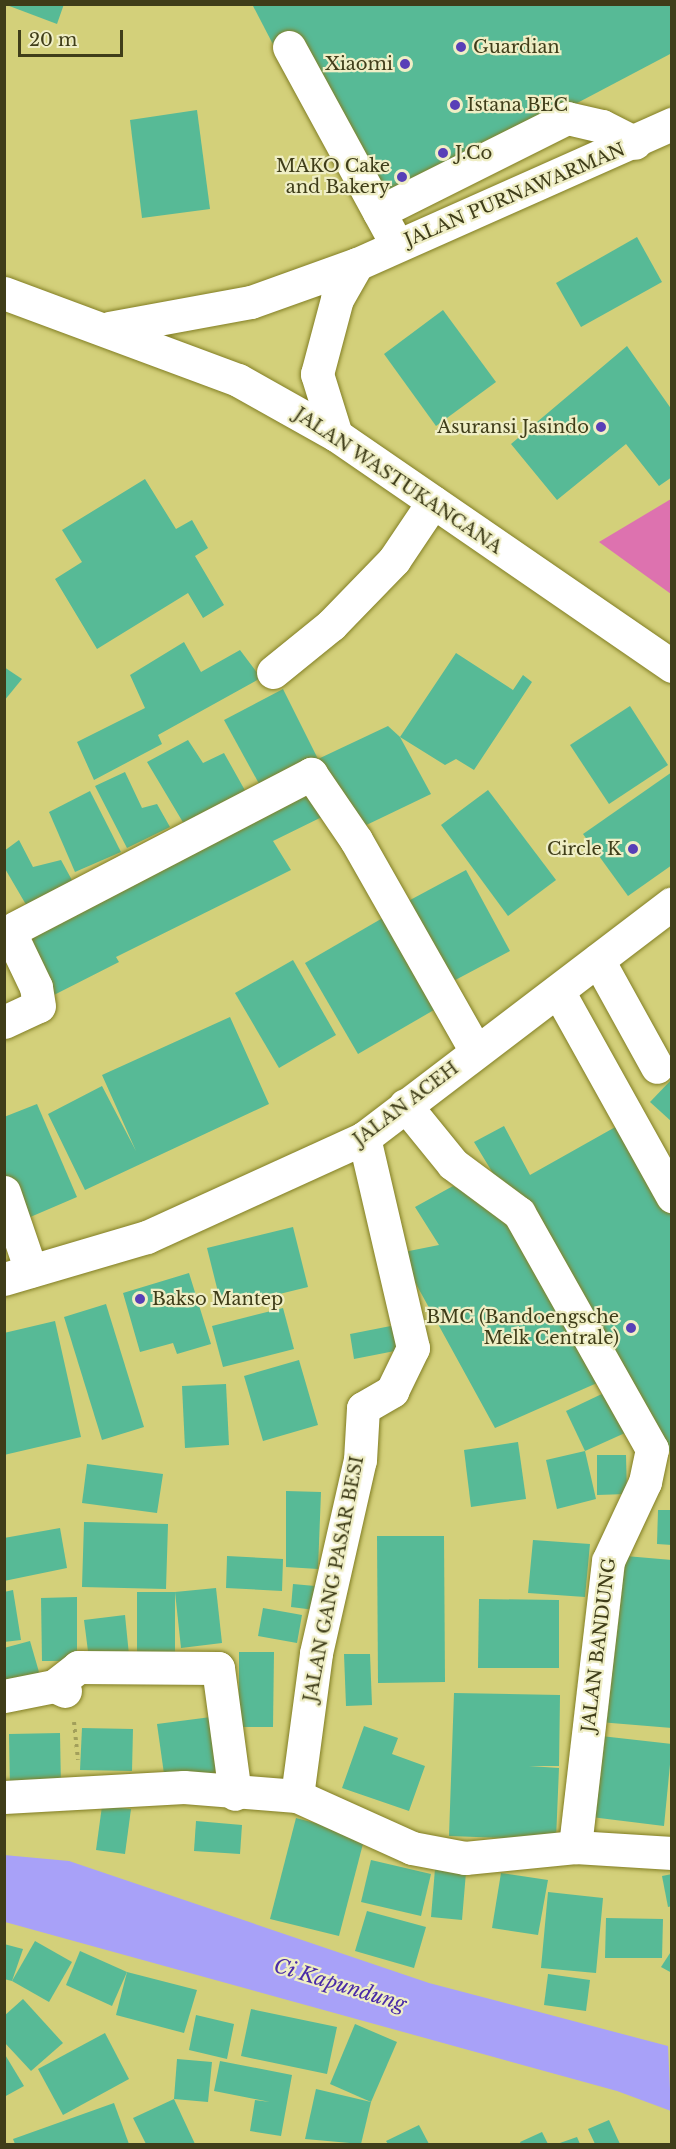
<!DOCTYPE html>
<style>
body{margin:0}
#map{position:relative;width:676px;height:2149px;overflow:hidden;background:#d3d07a;font-family:"Libre Baskerville",serif}
div>[style]{position:absolute}
[style*='--x']{left:calc(var(--x)*1px);top:calc(var(--y)*1px);width:calc(var(--w)*1px);rotate:calc(var(--a)*1deg)}
.green>*{inset:0;background:#dd72af}
.water>*{inset:0;background:#a8a1f8}
.building>*{inset:0;background:#57ba96}
.path>*{height:4px;margin-top:-2px;transform-origin:0;background:repeating-linear-gradient(90deg,#a29f5a 0 3px,transparent 0 7.5px)}
.roads{filter:drop-shadow(0 0 2px #827e24) drop-shadow(0 0 2px #827e24)}
.minor>*{height:33px;margin:-16.5px;padding:0 16.5px;transform-origin:16.5px;border-radius:16.5px;background:#fff}
.major>*{height:33px;margin:-16.5px;padding:0 16.5px;transform-origin:16.5px;border-radius:16.5px;background:#fff}
.dots>*{width:16px;height:16px;translate:-50% -50%;box-sizing:border-box;border:3px solid #efeec5;border-radius:50%}
span{translate:-50% -50%;white-space:nowrap;text-align:center;line-height:1.15;-webkit-text-stroke:4.5px #efeec5;paint-order:stroke}
.poi-label{font-size:18px;color:#3f3d19}
.left{translate:0 -50%;text-align:left}
.right{translate:-100% -50%;text-align:right}
.street-label{font-size:18px;color:#3f3d19}
.water-label{font-size:20px;color:#4a2ba7;font-style:italic}
.frame{position:absolute;inset:0;border:6px solid #3f3d19;pointer-events:none}
.scale{position:absolute;left:18px;top:30px;width:105px;height:27px;box-sizing:border-box;border:3px solid #3f3d19;border-top:0;padding-left:8px;font-size:18px;line-height:21px;white-space:nowrap;color:#3f3d19;-webkit-text-stroke:4px #efeec5;paint-order:stroke}
</style>
<div id="map">
<div class="green">
<i style="clip-path:polygon(671px 499px,671px 594px,599px 542px)"></i>
</div>
<div class="water">
<i style="clip-path:polygon(4px 1855px,69px 1861px,429px 1983px,668px 2046px,671px 2111px,617px 2091px,5px 1922px)"></i>
</div>
<div class="building">
<i style="clip-path:polygon(4px 4px,64px 4px,57px 24px)"></i>
<i style="clip-path:polygon(252px 4px,672px 4px,672px 53px,388px 203px,278px 54px)"></i>
<i style="clip-path:polygon(197px 110px,210px 209px,142px 218px,130px 120px)"></i>
<i style="clip-path:polygon(637px 237px,662px 282px,581px 327px,556px 283px)"></i>
<i style="clip-path:polygon(443px 310px,496px 382px,436px 426px,384px 354px)"></i>
<i style="clip-path:polygon(627px 346px,672px 410px,672px 477px,659px 486px,626px 444px,557px 500px,511px 444px)"></i>
<i style="clip-path:polygon(145px 479px,176px 529px,192px 520px,208px 548px,195px 556px,224px 605px,203px 618px,188px 593px,97px 649px,55px 579px,82px 562px,62px 530px)"></i>
<i style="clip-path:polygon(184px 642px,201px 672px,240px 650px,261px 678px,158px 735px,162px 744px,94px 780px,77px 742px,145px 708px,130px 675px)"></i>
<i style="clip-path:polygon(456px 653px,513px 690px,523px 675px,532px 682px,474px 770px,456px 759px,445px 765px,400px 737px)"></i>
<i style="clip-path:polygon(4px 667px,22px 679px,4px 701px)"></i>
<i style="clip-path:polygon(283px 689px,318px 759px,263px 791px,224px 720px)"></i>
<i style="clip-path:polygon(630px 706px,668px 765px,609px 804px,570px 745px)"></i>
<i style="clip-path:polygon(388px 726px,400px 737px,431px 794px,356px 830px,318px 759px)"></i>
<i style="clip-path:polygon(188px 740px,203px 763px,224px 753px,247px 794px,184px 824px,147px 762px)"></i>
<i style="clip-path:polygon(125px 772px,142px 808px,157px 804px,170px 827px,127px 848px,95px 786px)"></i>
<i style="clip-path:polygon(672px 772px,672px 865px,628px 896px,583px 834px)"></i>
<i style="clip-path:polygon(310px 779px,328px 814px,273px 841px,291px 870px,116px 957px,119px 962px,50px 997px,18px 936px,130px 870px,137px 884px)"></i>
<i style="clip-path:polygon(488px 790px,556px 880px,508px 916px,441px 825px)"></i>
<i style="clip-path:polygon(90px 791px,121px 852px,75px 872px,49px 812px)"></i>
<i style="clip-path:polygon(19px 840px,33px 867px,61px 860px,73px 882px,28px 908px,4px 867px,4px 851px)"></i>
<i style="clip-path:polygon(466px 870px,510px 951px,444px 986px,399px 906px)"></i>
<i style="clip-path:polygon(393px 912px,446px 1003px,358px 1054px,305px 963px)"></i>
<i style="clip-path:polygon(293px 960px,336px 1035px,279px 1068px,235px 993px)"></i>
<i style="clip-path:polygon(230px 1017px,269px 1104px,85px 1190px,48px 1114px,102px 1086px,136px 1151px,102px 1075px)"></i>
<i style="clip-path:polygon(672px 1079px,672px 1122px,650px 1102px)"></i>
<i style="clip-path:polygon(37px 1104px,77px 1197px,21px 1221px,4px 1183px,4px 1117px)"></i>
<i style="clip-path:polygon(626px 1121px,672px 1201px,672px 1450px,663px 1455px,474px 1142px,504px 1126px,530px 1175px)"></i>
<i style="clip-path:polygon(453px 1186px,502px 1209px,597px 1383px,495px 1428px,399px 1253px,439px 1245px,415px 1207px)"></i>
<i style="clip-path:polygon(293px 1227px,308px 1287px,222px 1308px,207px 1248px)"></i>
<i style="clip-path:polygon(189px 1273px,211px 1344px,177px 1354px,173px 1343px,140px 1352px,123px 1293px)"></i>
<i style="clip-path:polygon(106px 1304px,144px 1427px,102px 1440px,64px 1317px)"></i>
<i style="clip-path:polygon(283px 1308px,294px 1349px,223px 1367px,212px 1326px)"></i>
<i style="clip-path:polygon(55px 1321px,81px 1437px,4px 1455px,4px 1333px)"></i>
<i style="clip-path:polygon(401px 1324px,405px 1349px,354px 1359px,350px 1334px)"></i>
<i style="clip-path:polygon(299px 1360px,318px 1425px,263px 1441px,244px 1376px)"></i>
<i style="clip-path:polygon(226px 1384px,229px 1445px,185px 1448px,182px 1386px)"></i>
<i style="clip-path:polygon(606px 1392px,625px 1433px,585px 1451px,566px 1411px)"></i>
<i style="clip-path:polygon(518px 1442px,526px 1499px,471px 1507px,464px 1450px)"></i>
<i style="clip-path:polygon(585px 1451px,596px 1499px,557px 1509px,546px 1460px)"></i>
<i style="clip-path:polygon(597px 1455px,626px 1455px,627px 1494px,597px 1495px)"></i>
<i style="clip-path:polygon(87px 1464px,163px 1474px,157px 1513px,82px 1503px)"></i>
<i style="clip-path:polygon(286px 1491px,321px 1492px,318px 1569px,286px 1567px)"></i>
<i style="clip-path:polygon(658px 1510px,672px 1510px,672px 1545px,657px 1544px)"></i>
<i style="clip-path:polygon(84px 1522px,168px 1524px,166px 1589px,82px 1587px)"></i>
<i style="clip-path:polygon(60px 1528px,67px 1568px,4px 1581px,4px 1538px)"></i>
<i style="clip-path:polygon(377px 1536px,444px 1536px,445px 1682px,378px 1683px)"></i>
<i style="clip-path:polygon(533px 1540px,590px 1544px,585px 1597px,528px 1593px)"></i>
<i style="clip-path:polygon(614px 1555px,672px 1560px,672px 1728px,599px 1722px)"></i>
<i style="clip-path:polygon(227px 1556px,283px 1559px,282px 1591px,226px 1588px)"></i>
<i style="clip-path:polygon(293px 1584px,326px 1587px,323px 1611px,291px 1607px)"></i>
<i style="clip-path:polygon(216px 1588px,222px 1643px,181px 1648px,175px 1592px)"></i>
<i style="clip-path:polygon(13px 1590px,21px 1640px,4px 1642px,4px 1592px)"></i>
<i style="clip-path:polygon(137px 1592px,175px 1592px,175px 1654px,137px 1654px)"></i>
<i style="clip-path:polygon(77px 1597px,77px 1661px,42px 1661px,41px 1598px)"></i>
<i style="clip-path:polygon(479px 1599px,559px 1600px,559px 1668px,478px 1668px)"></i>
<i style="clip-path:polygon(263px 1608px,302px 1615px,297px 1643px,258px 1636px)"></i>
<i style="clip-path:polygon(125px 1615px,129px 1655px,89px 1659px,84px 1620px)"></i>
<i style="clip-path:polygon(30px 1641px,41px 1679px,4px 1689px,4px 1648px)"></i>
<i style="clip-path:polygon(239px 1652px,274px 1652px,273px 1727px,239px 1727px)"></i>
<i style="clip-path:polygon(344px 1654px,370px 1654px,372px 1705px,346px 1706px)"></i>
<i style="clip-path:polygon(454px 1693px,560px 1695px,559px 1766px,529px 1766px,559px 1768px,556px 1840px,449px 1836px)"></i>
<i style="clip-path:polygon(211px 1717px,218px 1774px,165px 1781px,157px 1724px)"></i>
<i style="clip-path:polygon(364px 1726px,398px 1738px,392px 1754px,425px 1766px,409px 1811px,342px 1788px)"></i>
<i style="clip-path:polygon(82px 1728px,133px 1729px,132px 1771px,80px 1770px)"></i>
<i style="clip-path:polygon(60px 1733px,61px 1787px,10px 1788px,9px 1734px)"></i>
<i style="clip-path:polygon(601px 1736px,672px 1744px,664px 1826px,591px 1817px)"></i>
<i style="clip-path:polygon(102px 1806px,131px 1809px,125px 1854px,96px 1850px)"></i>
<i style="clip-path:polygon(296px 1818px,365px 1836px,339px 1936px,270px 1919px)"></i>
<i style="clip-path:polygon(196px 1821px,242px 1825px,240px 1854px,194px 1851px)"></i>
<i style="clip-path:polygon(371px 1860px,431px 1874px,421px 1916px,361px 1902px)"></i>
<i style="clip-path:polygon(435px 1869px,466px 1872px,462px 1920px,431px 1917px)"></i>
<i style="clip-path:polygon(501px 1873px,548px 1880px,538px 1935px,492px 1928px)"></i>
<i style="clip-path:polygon(672px 1874px,672px 1906px,668px 1907px,662px 1876px)"></i>
<i style="clip-path:polygon(548px 1892px,603px 1898px,596px 1973px,541px 1968px)"></i>
<i style="clip-path:polygon(367px 1911px,426px 1927px,414px 1968px,355px 1951px)"></i>
<i style="clip-path:polygon(606px 1918px,663px 1919px,662px 1958px,605px 1958px)"></i>
<i style="clip-path:polygon(35px 1941px,72px 1962px,49px 2002px,12px 1981px)"></i>
<i style="clip-path:polygon(4px 1944px,23px 1949px,12px 1981px,4px 1979px)"></i>
<i style="clip-path:polygon(672px 1950px,672px 1973px,661px 1967px)"></i>
<i style="clip-path:polygon(80px 1951px,127px 1972px,112px 2006px,66px 1985px)"></i>
<i style="clip-path:polygon(127px 1972px,197px 1990px,184px 2033px,116px 2015px)"></i>
<i style="clip-path:polygon(548px 1974px,590px 1980px,586px 2011px,544px 2005px)"></i>
<i style="clip-path:polygon(23px 1999px,63px 2043px,31px 2071px,4px 2042px,4px 2016px)"></i>
<i style="clip-path:polygon(251px 2009px,337px 2027px,327px 2074px,241px 2056px)"></i>
<i style="clip-path:polygon(196px 2015px,234px 2024px,227px 2059px,189px 2050px)"></i>
<i style="clip-path:polygon(355px 2024px,397px 2042px,371px 2102px,330px 2084px)"></i>
<i style="clip-path:polygon(105px 2033px,129px 2079px,63px 2115px,38px 2069px)"></i>
<i style="clip-path:polygon(4px 2053px,24px 2086px,4px 2097px)"></i>
<i style="clip-path:polygon(177px 2059px,212px 2062px,208px 2102px,174px 2099px)"></i>
<i style="clip-path:polygon(220px 2061px,292px 2075px,281px 2136px,250px 2131px,255px 2100px,270px 2102px,214px 2091px)"></i>
<i style="clip-path:polygon(316px 2089px,371px 2102px,361px 2144px,305px 2139px)"></i>
<i style="clip-path:polygon(174px 2099px,195px 2144px,146px 2144px,133px 2118px)"></i>
<i style="clip-path:polygon(114px 2103px,129px 2144px,15px 2144px,13px 2139px)"></i>
<i style="clip-path:polygon(609px 2120px,620px 2144px,595px 2144px,588px 2129px)"></i>
<i style="clip-path:polygon(419px 2125px,429px 2144px,388px 2144px,386px 2141px)"></i>
<i style="clip-path:polygon(542px 2132px,548px 2144px,521px 2144px,520px 2142px)"></i>
<i style="clip-path:polygon(577px 2137px,580px 2144px,557px 2144px)"></i>
</div>
<div class="path">
<i style="--x:74;--y:1722;--w:38;--a:84"></i>
</div>
<div class="roads">
<div class="minor">
<i style="--x:289;--y:47;--w:211;--a:61.4"></i>
<i style="--x:379;--y:212;--w:210;--a:-26.6"></i>
<i style="--x:567;--y:118;--w:36;--a:13"></i>
<i style="--x:602;--y:126;--w:37;--a:27"></i>
<i style="--x:109;--y:328;--w:144;--a:-10.4"></i>
<i style="--x:251;--y:302;--w:113;--a:-19.7"></i>
<i style="--x:357;--y:264;--w:345;--a:-24"></i>
<i style="--x:336;--y:435;--w:64;--a:-107.3"></i>
<i style="--x:317;--y:374;--w:78;--a:-75.1"></i>
<i style="--x:337;--y:299;--w:40;--a:-60.3"></i>
<i style="--x:273;--y:672;--w:75;--a:-39"></i>
<i style="--x:331;--y:625;--w:91;--a:-45.9"></i>
<i style="--x:394;--y:560;--w:70;--a:-56.1"></i>
<i style="--x:598;--y:960;--w:122;--a:61.1"></i>
<i style="--x:558;--y:991;--w:235;--a:60.9"></i>
<i style="--x:4;--y:1022;--w:38;--a:-25"></i>
<i style="--x:39;--y:1006;--w:19;--a:-99"></i>
<i style="--x:36;--y:987;--w:55;--a:-115.6"></i>
<i style="--x:12;--y:937;--w:9;--a:-72"></i>
<i style="--x:15;--y:928;--w:334;--a:-27.5"></i>
<i style="--x:311;--y:774;--w:80;--a:55.7"></i>
<i style="--x:356;--y:840;--w:243;--a:60.4"></i>
<i style="--x:405;--y:1105;--w:76;--a:50.9"></i>
<i style="--x:453;--y:1164;--w:82;--a:36.6"></i>
<i style="--x:519;--y:1213;--w:271;--a:60.6"></i>
<i style="--x:652;--y:1449;--w:34;--a:102"></i>
<i style="--x:645;--y:1482;--w:87;--a:115.1"></i>
<i style="--x:608;--y:1561;--w:288;--a:96.6"></i>
<i style="--x:4;--y:1192;--w:83;--a:71.1"></i>
<i style="--x:4;--y:1279;--w:149;--a:-16.4"></i>
<i style="--x:147;--y:1237;--w:239;--a:-24.5"></i>
<i style="--x:364;--y:1138;--w:387;--a:-37.3"></i>
<i style="--x:54;--y:1686;--w:31;--a:-38"></i>
<i style="--x:78;--y:1667;--w:140;--a:0.4"></i>
<i style="--x:218;--y:1668;--w:127;--a:82.3"></i>
<i style="--x:4;--y:1696;--w:51;--a:-11.3"></i>
<i style="--x:54;--y:1686;--w:12;--a:24"></i>
<i style="--x:297;--y:1796;--w:144;--a:-82.4"></i>
<i style="--x:316;--y:1653;--w:198;--a:-77.2"></i>
<i style="--x:360;--y:1460;--w:52;--a:-86.7"></i>
<i style="--x:363;--y:1408;--w:34;--a:-30"></i>
<i style="--x:392;--y:1391;--w:48;--a:-64"></i>
<i style="--x:413;--y:1348;--w:216;--a:-103.1"></i>
<i style="--x:4;--y:1797;--w:180;--a:-3.2"></i>
<i style="--x:184;--y:1787;--w:113;--a:4.6"></i>
<i style="--x:297;--y:1796;--w:126;--a:24.3"></i>
<i style="--x:412;--y:1848;--w:54;--a:10.7"></i>
<i style="--x:465;--y:1858;--w:111;--a:-5.7"></i>
<i style="--x:575;--y:1847;--w:97;--a:3.5"></i>
</div>
<div class="major">
<i style="--x:4;--y:293;--w:250;--a:20.4"></i>
<i style="--x:238;--y:380;--w:112;--a:29.3"></i>
<i style="--x:336;--y:435;--w:408;--a:34.5"></i>
</div>
</div>
<div class="dots">
<i style="left:461px;top:47px;background:#583fb7"></i>
<i style="left:405px;top:64px;background:#583fb7"></i>
<i style="left:455px;top:105px;background:#583fb7"></i>
<i style="left:443px;top:153px;background:#583fb7"></i>
<i style="left:402px;top:177px;background:#583fb7"></i>
<i style="left:601px;top:427px;background:#583fb7"></i>
<i style="left:633px;top:849px;background:#583fb7"></i>
<i style="left:140px;top:1299px;background:#583fb7"></i>
<i style="left:631px;top:1328px;background:#583fb7"></i>
</div>
<div class="poi-label">
<span class="left" style="left:473px;top:47px">Guardian</span>
<span class="right" style="left:393px;top:64px">Xiaomi</span>
<span class="left" style="left:467px;top:105px">Istana BEC</span>
<span class="left" style="left:455px;top:153px">J.Co</span>
<span class="right" style="left:390px;top:177px">MAKO Cake<br>and Bakery</span>
<span class="right" style="left:589px;top:427px">Asuransi Jasindo</span>
<span class="right" style="left:621px;top:849px">Circle K</span>
<span class="left" style="left:152px;top:1299px">Bakso Mantep</span>
<span class="right" style="left:619px;top:1328px">BMC (Bandoengsche<br>Melk Centrale)</span>
</div>
<div class="street-label">
<span style="left:515px;top:195px;rotate:-23deg">JALAN PURNAWARMAN</span>
<span style="left:398px;top:481px;rotate:34deg">JALAN WASTUKANCANA</span>
<span style="left:406px;top:1104px;rotate:-37deg">JALAN ACEH</span>
<span style="left:334px;top:1579px;rotate:-79deg">JALAN GANG PASAR BESI</span>
<span style="left:599px;top:1645px;rotate:-83deg">JALAN BANDUNG</span>
</div>
<div class="water-label">
<span style="left:340px;top:1985px;rotate:17deg">Ci Kapundung</span>
</div>
<div class="frame"></div>
<div class="scale">20 m</div>
</div>
